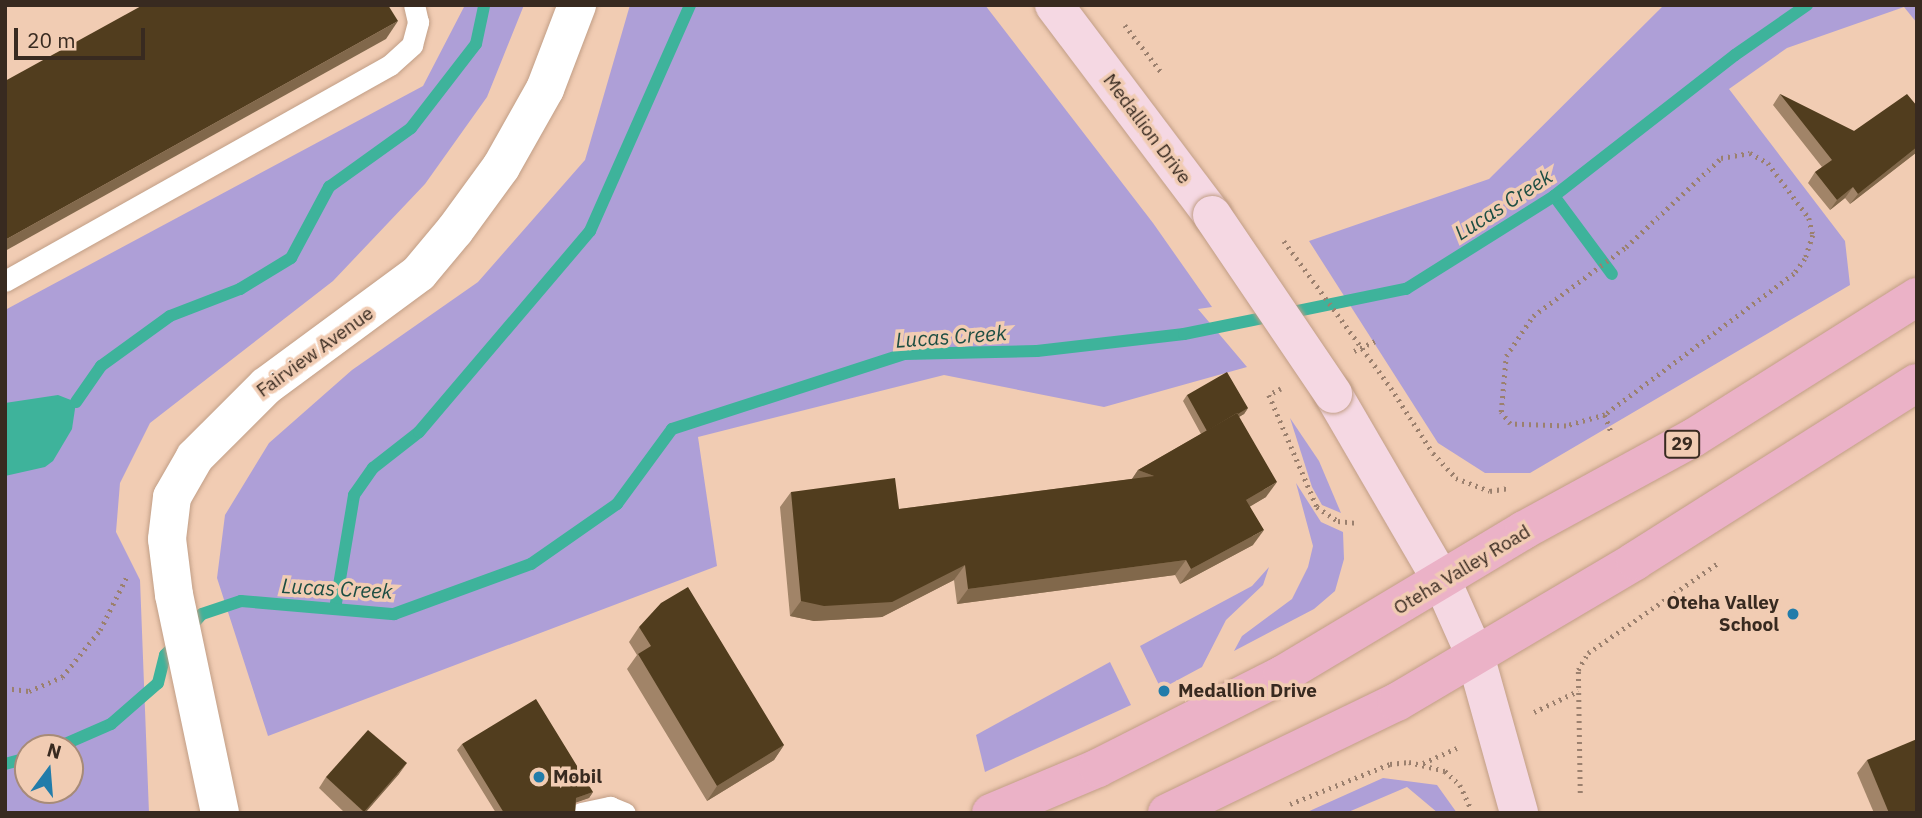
<!DOCTYPE html>
<style>
body{margin:0}
#map{position:relative;width:1922px;height:818px;overflow:hidden;background:#f1ccb3;font-family:"IBM Plex Sans",sans-serif}
div>[style]{position:absolute}
[style*='--x']{left:calc(var(--x)*1px);top:calc(var(--y)*1px);width:calc(var(--w)*1px);rotate:calc(var(--a)*1deg)}
.green>*{inset:0;background:#ae9fd7}
.water>*{inset:0;background:#3eb39b}
.stream>*{height:12px;margin:-6px;padding:0 6px;transform-origin:6px;border-radius:6px;background:#3eb39b}
.path>*{height:4.5px;margin-top:-2.25px;transform-origin:0;background:repeating-linear-gradient(90deg,#9b806e 0 2px,transparent 0 7px)}
.roads{filter:drop-shadow(0 0 2px #c19e86) drop-shadow(0 0 2px #c19e86)}
.lane>*{height:21px;margin:-10.5px;padding:0 10.5px;transform-origin:10.5px;border-radius:10.5px;background:#fff}
.street>*{height:38px;margin:-19px;padding:0 19px;transform-origin:19px;border-radius:19px;background:#fff}
.secondary>*{height:38px;margin:-19px;padding:0 19px;transform-origin:19px;border-radius:19px;background:#f5d8e3}
.primary>*{height:38px;margin:-19px;padding:0 19px;transform-origin:19px;border-radius:19px;background:#ebb2c7}
.path-bridge>*{height:4.5px;margin-top:-2.25px;transform-origin:0;background:repeating-linear-gradient(90deg,#9b806e 0 2px,transparent 0 7px)}
.bridges{filter:drop-shadow(0 0 2px #c19e86) drop-shadow(0 0 2px #c19e86)}
.secondary-bridge>*{height:38px;margin:-19px;padding:0 19px;transform-origin:19px;border-radius:19px;background:#f5d8e3}
.wall>*{inset:0;background:#a18468}
.shaded-wall>*{inset:0;background:#81684b}
.building>*{inset:0;background:#513d1e}
.dots>*{width:19px;height:19px;translate:-50% -50%;box-sizing:border-box;border:4px solid #f1ccb3;border-radius:50%}
span{translate:-50% -50%;white-space:nowrap;text-align:center;line-height:1.15;-webkit-text-stroke:7px #f1ccb3;paint-order:stroke}
.shield-label span{padding:2px 5px;background:#f1ccb3;border:2px solid;border-radius:5px;-webkit-text-stroke-width:0}
.shield-label{font-size:18px;color:#382a20;font-weight:700}
.street-label{font-size:19px;color:#382a20}
.poi-label{font-size:19px;color:#382a20;font-weight:700}
.right{translate:-100% -50%;text-align:right}
.left{translate:0 -50%;text-align:left}
.water-label{font-size:21px;color:#1d4e43;font-style:italic}
.frame{position:absolute;inset:0;border:7px solid #382a20;pointer-events:none}
.north{position:absolute;left:14px;top:734px;width:70px;height:70px;box-sizing:border-box;background:#f1ccb3;border:2px solid #a78b78;border-radius:50%;rotate:16deg;font-size:19px;font-weight:700;line-height:28px;text-align:center;color:#382a20}
.north::after{content:'';display:block;margin:auto;width:24px;height:32px;background:#227caa;clip-path:polygon(50% 0,100% 100%,50% 72%,0 100%)}
.scale{position:absolute;left:14px;top:28px;width:131px;height:32px;box-sizing:border-box;border:4px solid #382a20;border-top:0;padding-left:9px;font-size:21px;line-height:24px;white-space:nowrap;color:#382a20;-webkit-text-stroke:5px #f1ccb3;paint-order:stroke}
</style>
<div id="map">
<div class="green">
<i style="clip-path:polygon(evenodd,465px 5px,524px 5px,487px 97px,425px 184px,333px 281px,150px 423px,120px 483px,116px 532px,140px 580px,149px 813px,5px 813px,5px 310px,423px 86px,465px 5px,28px 748px,70px 748px,70px 790px,28px 790px,28px 748px)"></i>
<i style="clip-path:polygon(630px 5px,985px 5px,1153px 223px,1212px 307px,1198px 309px,1247px 367px,1104px 407px,944px 375px,698px 437px,717px 566px,268px 736px,217px 578px,225px 515px,269px 443px,352px 370px,478px 282px,585px 160px)"></i>
<i style="clip-path:polygon(1664px 5px,1917px 5px,1917px 23px,1904px 7px,1787px 48px,1729px 89px,1845px 241px,1850px 285px,1530px 473px,1485px 473px,1438px 443px,1309px 241px,1489px 179px)"></i>
<i style="clip-path:polygon(1290px 418px,1319px 461px,1341px 513px,1322px 505px,1312px 487px)"></i>
<i style="clip-path:polygon(1296px 483px,1321px 522px,1343px 532px,1344px 559px,1335px 591px,1314px 609px,1234px 651px,1242px 636px,1292px 599px,1308px 567px,1313px 546px)"></i>
<i style="clip-path:polygon(1269px 567px,1263px 585px,1226px 620px,1202px 667px,1161px 689px,1140px 646px,1252px 586px)"></i>
<i style="clip-path:polygon(1110px 662px,1131px 705px,985px 772px,976px 735px)"></i>
<i style="clip-path:polygon(1383px 778px,1437px 785px,1457px 813px,1438px 813px,1407px 787px,1346px 813px,1305px 813px)"></i>
</div>
<div class="water">
<i style="clip-path:polygon(58px 395px,76px 402px,72px 429px,53px 461px,45px 467px,5px 476px,5px 403px)"></i>
</div>
<div class="stream">
<i style="--x:1554;--y:196;--w:97;--a:53.4"></i>
<i style="--x:76;--y:402;--w:44;--a:-55.2"></i>
<i style="--x:101;--y:366;--w:85;--a:-35.9"></i>
<i style="--x:170;--y:316;--w:75;--a:-21.1"></i>
<i style="--x:240;--y:289;--w:60;--a:-31.3"></i>
<i style="--x:291;--y:258;--w:81;--a:-61.8"></i>
<i style="--x:329;--y:187;--w:101;--a:-35.7"></i>
<i style="--x:411;--y:128;--w:106;--a:-52.3"></i>
<i style="--x:476;--y:44;--w:40;--a:-78"></i>
<i style="--x:335;--y:609;--w:116;--a:-80.5"></i>
<i style="--x:354;--y:495;--w:33;--a:-55"></i>
<i style="--x:373;--y:468;--w:58;--a:-38"></i>
<i style="--x:419;--y:432;--w:264;--a:-49.6"></i>
<i style="--x:590;--y:231;--w:247;--a:-66.1"></i>
<i style="--x:188;--y:630;--w:21;--a:-49"></i>
<i style="--x:202;--y:614;--w:41;--a:-18.4"></i>
<i style="--x:241;--y:601;--w:154;--a:4.9"></i>
<i style="--x:394;--y:614;--w:146;--a:-20.1"></i>
<i style="--x:531;--y:564;--w:105;--a:-34.9"></i>
<i style="--x:617;--y:504;--w:93;--a:-53.7"></i>
<i style="--x:672;--y:429;--w:244;--a:-17.9"></i>
<i style="--x:904;--y:354;--w:133;--a:-1.3"></i>
<i style="--x:1037;--y:351;--w:148;--a:-6.6"></i>
<i style="--x:1184;--y:334;--w:227;--a:-11.5"></i>
<i style="--x:1406;--y:289;--w:175;--a:-32.1"></i>
<i style="--x:1554;--y:196;--w:229;--a:-37.9"></i>
<i style="--x:1735;--y:55;--w:88;--a:-34.8"></i>
<i style="--x:56;--y:748;--w:60;--a:-23.6"></i>
<i style="--x:111;--y:724;--w:62;--a:-41.1"></i>
<i style="--x:158;--y:683;--w:29;--a:-76"></i>
<i style="--x:165;--y:655;--w:16;--a:-47"></i>
<i style="--x:5;--y:764;--w:24;--a:-15"></i>
</div>
<div class="path">
<i style="--x:1125;--y:25;--w:61;--a:52.4"></i>
<i style="--x:1750;--y:153;--w:21;--a:29"></i>
<i style="--x:1768;--y:163;--w:69;--a:53.3"></i>
<i style="--x:1809;--y:218;--w:17;--a:77"></i>
<i style="--x:1813;--y:235;--w:25;--a:108"></i>
<i style="--x:1805;--y:259;--w:19;--a:126"></i>
<i style="--x:1794;--y:274;--w:236;--a:143.3"></i>
<i style="--x:1605;--y:415;--w:41;--a:164.2"></i>
<i style="--x:1566;--y:426;--w:56;--a:-178"></i>
<i style="--x:1510;--y:424;--w:15;--a:-127"></i>
<i style="--x:1501;--y:412;--w:56;--a:-84.9"></i>
<i style="--x:1506;--y:356;--w:48;--a:-56"></i>
<i style="--x:1533;--y:316;--w:116;--a:-36.6"></i>
<i style="--x:1626;--y:247;--w:130;--a:-43.1"></i>
<i style="--x:1721;--y:158;--w:29;--a:-10"></i>
<i style="--x:1354;--y:351;--w:23;--a:-25"></i>
<i style="--x:1391;--y:388;--w:77;--a:57.1"></i>
<i style="--x:1433;--y:453;--w:34;--a:47"></i>
<i style="--x:1456;--y:478;--w:36;--a:21"></i>
<i style="--x:1490;--y:491;--w:19;--a:-9"></i>
<i style="--x:1281;--y:389;--w:13;--a:153"></i>
<i style="--x:1269;--y:395;--w:122;--a:66.8"></i>
<i style="--x:1317;--y:507;--w:25;--a:34"></i>
<i style="--x:1338;--y:521;--w:18;--a:6"></i>
<i style="--x:1605;--y:415;--w:20;--a:70"></i>
<i style="--x:5;--y:688;--w:24;--a:7"></i>
<i style="--x:29;--y:691;--w:36;--a:-23"></i>
<i style="--x:62;--y:677;--w:60;--a:-51"></i>
<i style="--x:100;--y:630;--w:60;--a:-63.4"></i>
<i style="--x:1534;--y:712;--w:49;--a:-25.5"></i>
<i style="--x:1423;--y:763;--w:37;--a:-24"></i>
<i style="--x:1580;--y:793;--w:123;--a:-90.9"></i>
<i style="--x:1578;--y:670;--w:20;--a:-60"></i>
<i style="--x:1588;--y:653;--w:158;--a:-34.7"></i>
<i style="--x:1290;--y:804;--w:108;--a:-21.8"></i>
<i style="--x:1390;--y:764;--w:19;--a:-6"></i>
<i style="--x:1409;--y:762;--w:37;--a:14"></i>
<i style="--x:1445;--y:771;--w:21;--a:43"></i>
<i style="--x:1460;--y:785;--w:26;--a:65"></i>
</div>
<div class="roads">
<div class="lane">
<i style="--x:5;--y:281;--w:441;--a:-29.3"></i>
<i style="--x:390;--y:65;--w:30;--a:-42"></i>
<i style="--x:412;--y:45;--w:24;--a:-75"></i>
<i style="--x:418;--y:22;--w:17;--a:-103"></i>
<i style="--x:581;--y:813;--w:30;--a:-12"></i>
<i style="--x:610;--y:807;--w:16;--a:22"></i>
</div>
<div class="street">
<i style="--x:220;--y:813;--w:223;--a:-101.9"></i>
<i style="--x:174;--y:595;--w:56;--a:-97.1"></i>
<i style="--x:167;--y:539;--w:42;--a:-83.2"></i>
<i style="--x:172;--y:497;--w:46;--a:-60.1"></i>
<i style="--x:195;--y:457;--w:100;--a:-45"></i>
<i style="--x:266;--y:386;--w:190;--a:-36.4"></i>
<i style="--x:419;--y:273;--w:56;--a:-50.1"></i>
<i style="--x:455;--y:230;--w:78;--a:-53.9"></i>
<i style="--x:501;--y:167;--w:90;--a:-60.6"></i>
<i style="--x:545;--y:89;--w:90;--a:-69.1"></i>
</div>
<div class="secondary">
<i style="--x:1054;--y:5;--w:263;--a:53"></i>
<i style="--x:1333;--y:394;--w:216;--a:59.8"></i>
<i style="--x:1442;--y:581;--w:81;--a:66"></i>
<i style="--x:1475;--y:655;--w:164;--a:74.4"></i>
</div>
<div class="primary">
<i style="--x:991;--y:813;--w:116;--a:-22.8"></i>
<i style="--x:1098;--y:768;--w:206;--a:-26.8"></i>
<i style="--x:1282;--y:675;--w:282;--a:-30.9"></i>
<i style="--x:1524;--y:530;--w:192;--a:-28.6"></i>
<i style="--x:1693;--y:438;--w:265;--a:-32.2"></i>
<i style="--x:1167;--y:813;--w:255;--a:-25.8"></i>
<i style="--x:1397;--y:702;--w:277;--a:-30.6"></i>
<i style="--x:1635;--y:561;--w:333;--a:-32.3"></i>
</div>
</div>
<div class="path-bridge">
<i style="--x:1284;--y:241;--w:182;--a:53.9"></i>
</div>
<div class="bridges">
<div class="secondary-bridge">
<i style="--x:1212;--y:215;--w:216;--a:55.9"></i>
</div>
</div>
<div class="wall">
<i style="clip-path:polygon(1780px 94px,1854px 131px,1917px 106px,1917px 152px,1850px 204px,1845px 198px,1830px 210px,1808px 183px,1815px 172px,1822px 167px,1773px 105px)"></i>
<i style="clip-path:polygon(1187px 395px,1248px 408px,1244px 414px,1239px 417px,1266px 497px,1250px 506px,1253px 545px,1180px 584px,1175px 575px,957px 604px,954px 580px,882px 617px,814px 621px,790px 616px,780px 507px,791px 492px,899px 509px,1132px 479px,1138px 470px,1201px 434px,1183px 401px)"></i>
<i style="clip-path:polygon(639px 627px,784px 745px,774px 760px,707px 801px,627px 669px,637px 655px,629px 642px)"></i>
<i style="clip-path:polygon(462px 744px,593px 792px,589px 798px,576px 802px,575px 813px,496px 813px,457px 750px)"></i>
<i style="clip-path:polygon(1867px 760px,1917px 813px,1874px 813px,1857px 773px)"></i>
<i style="clip-path:polygon(399px 774px,365px 813px,345px 813px,319px 788px,326px 777px)"></i>
</div>
<div class="shaded-wall">
<i style="clip-path:polygon(398px 21px,386px 39px,5px 251px,5px 240px)"></i>
<i style="clip-path:polygon(1917px 147px,1917px 152px,1850px 204px,1858px 194px)"></i>
<i style="clip-path:polygon(1853px 187px,1845px 198px,1830px 210px,1837px 200px)"></i>
<i style="clip-path:polygon(1248px 408px,1244px 414px,1203px 438px,1207px 432px)"></i>
<i style="clip-path:polygon(1138px 470px,1154px 476px,1128px 485px)"></i>
<i style="clip-path:polygon(1277px 482px,1266px 497px,1236px 515px,1246px 500px)"></i>
<i style="clip-path:polygon(1264px 530px,1253px 545px,1180px 584px,1191px 569px)"></i>
<i style="clip-path:polygon(1186px 560px,1175px 575px,957px 604px,968px 589px)"></i>
<i style="clip-path:polygon(965px 565px,954px 580px,882px 617px,814px 621px,790px 616px,801px 601px)"></i>
<i style="clip-path:polygon(784px 745px,774px 760px,707px 801px,717px 786px)"></i>
<i style="clip-path:polygon(407px 763px,399px 774px,365px 813px,363px 813px)"></i>
<i style="clip-path:polygon(593px 792px,589px 798px,572px 804px,576px 798px)"></i>
</div>
<div class="building">
<i style="clip-path:polygon(143px 5px,388px 5px,398px 21px,5px 240px,5px 81px)"></i>
<i style="clip-path:polygon(1780px 94px,1854px 131px,1907px 94px,1917px 106px,1917px 147px,1858px 194px,1853px 187px,1837px 200px,1815px 172px,1832px 160px)"></i>
<i style="clip-path:polygon(1227px 372px,1248px 408px,1238px 414px,1237px 413px,1207px 431px,1187px 395px)"></i>
<i style="clip-path:polygon(1237px 413px,1277px 482px,1246px 500px,1264px 530px,1191px 569px,1186px 560px,968px 589px,965px 565px,892px 602px,824px 606px,801px 601px,791px 492px,895px 478px,899px 509px,1154px 476px,1138px 470px)"></i>
<i style="clip-path:polygon(688px 587px,784px 745px,717px 786px,638px 654px,651px 646px,639px 627px,661px 603px)"></i>
<i style="clip-path:polygon(536px 699px,593px 792px,576px 798px,575px 813px,504px 813px,462px 744px)"></i>
<i style="clip-path:polygon(368px 730px,407px 763px,364px 812px,326px 777px)"></i>
<i style="clip-path:polygon(1917px 739px,1917px 813px,1889px 813px,1867px 760px)"></i>
</div>
<div class="dots">
<i style="left:1793px;top:614px;background:#227caa"></i>
<i style="left:1164px;top:691px;background:#227caa"></i>
<i style="left:539px;top:777px;background:#227caa"></i>
</div>
<div class="shield-label">
<span style="left:1682px;top:444px">29</span>
</div>
<div class="street-label">
<span style="left:1147px;top:129px;rotate:53deg">Medallion Drive</span>
<span style="left:315px;top:352px;rotate:-36deg">Fairview Avenue</span>
<span style="left:1462px;top:570px;rotate:-31deg">Oteha Valley Road</span>
</div>
<div class="poi-label">
<span class="right" style="left:1779px;top:614px">Oteha Valley<br>School</span>
<span class="left" style="left:1178px;top:691px">Medallion Drive</span>
<span class="left" style="left:553px;top:777px">Mobil</span>
</div>
<div class="water-label">
<span style="left:1503px;top:204px;rotate:-33deg">Lucas Creek</span>
<span style="left:951px;top:336px;rotate:-4deg">Lucas Creek</span>
<span style="left:337px;top:588px;rotate:3deg">Lucas Creek</span>
</div>
<div class="frame"></div>
<div class="north">N</div>
<div class="scale">20 m</div>
</div>
